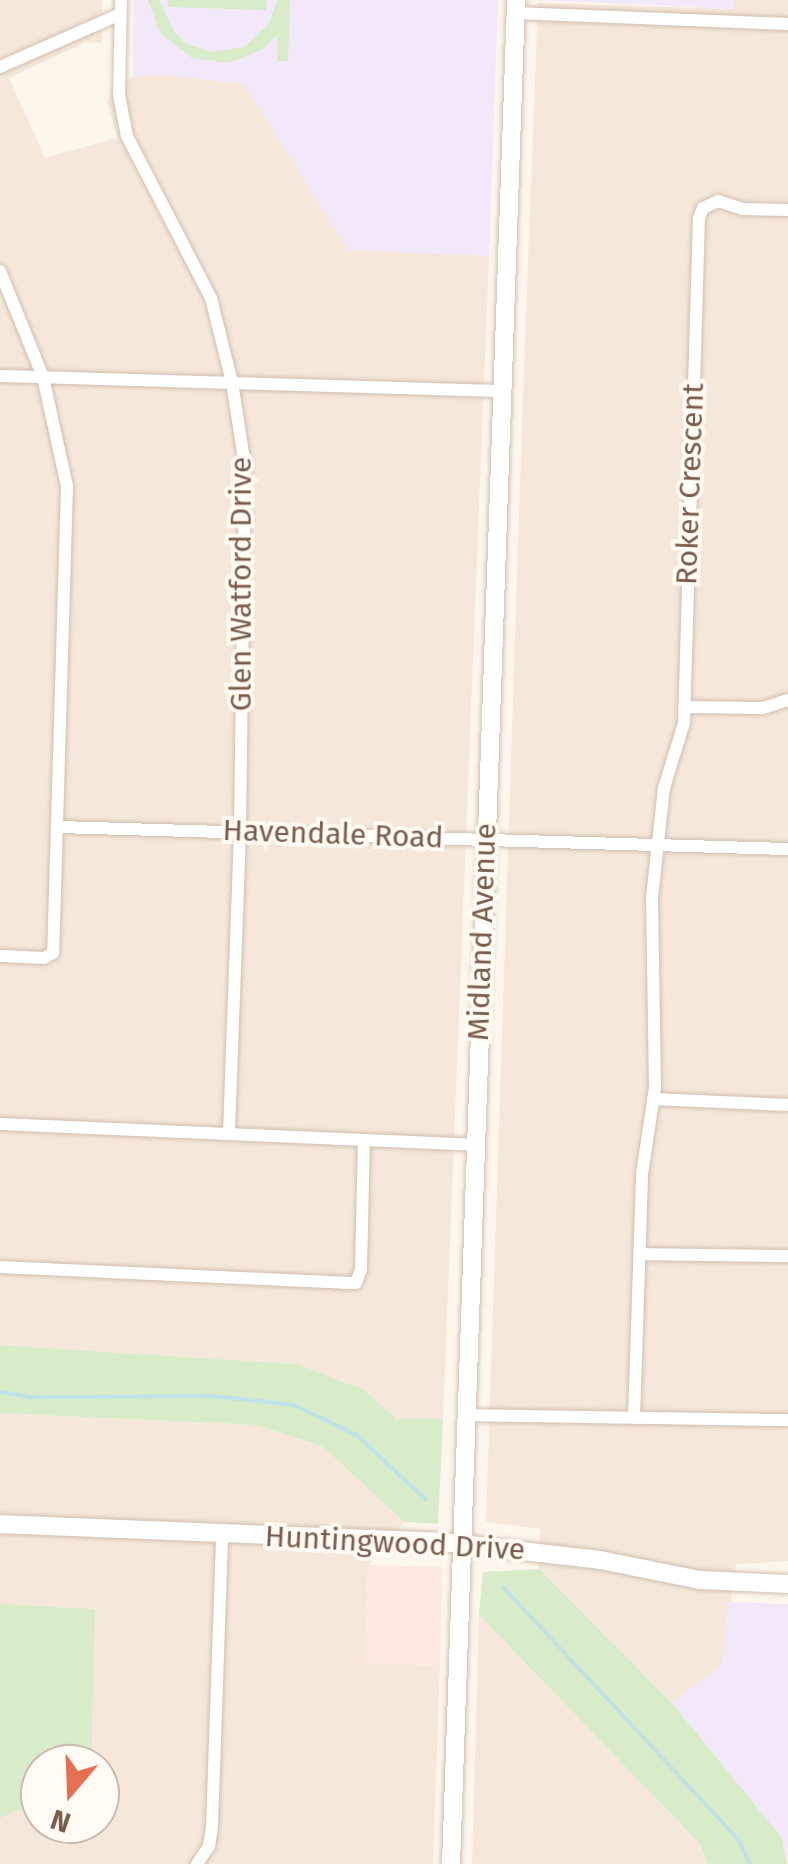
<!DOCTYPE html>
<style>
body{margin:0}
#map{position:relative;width:788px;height:1864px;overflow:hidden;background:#fdf6ec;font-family:"Fira Sans",sans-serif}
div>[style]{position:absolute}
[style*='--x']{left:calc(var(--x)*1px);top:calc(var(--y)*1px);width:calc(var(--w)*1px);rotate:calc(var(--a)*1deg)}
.residential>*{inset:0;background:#f5e8da}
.commercial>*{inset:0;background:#fde8e0}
.education>*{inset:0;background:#f3e8fa}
.green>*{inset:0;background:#d8ecc9}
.stream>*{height:4px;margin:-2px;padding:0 2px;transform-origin:2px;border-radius:2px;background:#bfe3e8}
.roads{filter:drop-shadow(0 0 2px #d1beb0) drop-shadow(0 0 2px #d1beb0)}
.street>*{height:12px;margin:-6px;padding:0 6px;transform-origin:6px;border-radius:6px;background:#fff}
.secondary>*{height:18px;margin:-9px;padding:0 9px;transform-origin:9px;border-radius:9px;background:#fff}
span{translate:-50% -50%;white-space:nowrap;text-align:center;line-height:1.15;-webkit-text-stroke:8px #fffaf3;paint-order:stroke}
.street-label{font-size:30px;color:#7a5c4d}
.north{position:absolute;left:20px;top:1744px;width:100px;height:100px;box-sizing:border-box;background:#fffaf3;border:2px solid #cabbb1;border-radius:50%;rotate:199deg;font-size:28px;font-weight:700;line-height:40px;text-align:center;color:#7a5c4d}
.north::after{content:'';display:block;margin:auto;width:35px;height:45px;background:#e76f51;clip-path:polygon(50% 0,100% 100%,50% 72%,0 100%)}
</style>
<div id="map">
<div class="residential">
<i style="clip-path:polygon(0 0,102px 0,102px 43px,86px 42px,9px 78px,45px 158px,117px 138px,107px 100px,132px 77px,164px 75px,244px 84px,348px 250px,489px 256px,443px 1419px,396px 1419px,365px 1390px,297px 1364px,0 1345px)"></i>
<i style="clip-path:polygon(734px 0,788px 0,788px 1561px,736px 1564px,722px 1665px,672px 1703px,539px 1569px,540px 1529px,486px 1522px,523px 393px,538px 3px,733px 9px)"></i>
<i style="clip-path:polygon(evenodd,0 1413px,256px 1425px,322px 1446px,404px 1522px,368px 1566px,365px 1663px,440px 1665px,433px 1864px,0 1864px,0 1413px,40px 1764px,100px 1764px,100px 1824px,40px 1824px,40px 1764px)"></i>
<i style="clip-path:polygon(479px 1615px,700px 1844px,708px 1864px,472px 1864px)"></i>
</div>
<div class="commercial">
<i style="clip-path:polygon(368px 1565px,442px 1567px,440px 1665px,365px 1663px)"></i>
</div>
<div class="education">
<i style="clip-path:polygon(134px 0,498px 0,489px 256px,348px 250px,244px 84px,164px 75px,133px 77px)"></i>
<i style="clip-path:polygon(538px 0,734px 0,733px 9px)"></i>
<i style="clip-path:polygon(728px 1602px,788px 1604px,788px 1864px,782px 1838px,672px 1703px,722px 1665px)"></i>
</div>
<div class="green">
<i style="clip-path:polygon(148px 0,159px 0,175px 33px,187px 44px,212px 52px,244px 47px,269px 24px,277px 0,290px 0,288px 61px,277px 61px,277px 35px,263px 49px,229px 63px,192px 58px,160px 33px)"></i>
<i style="clip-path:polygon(168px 0,267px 0,266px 10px,168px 7px)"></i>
<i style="clip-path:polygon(0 1345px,297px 1364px,365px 1390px,396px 1419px,443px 1419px,438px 1524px,404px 1522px,322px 1446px,256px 1425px,0 1413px)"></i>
<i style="clip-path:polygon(539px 1569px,672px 1703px,782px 1838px,787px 1864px,708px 1864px,700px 1844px,479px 1615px,483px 1572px)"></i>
<i style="clip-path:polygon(0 1604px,95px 1609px,91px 1764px,40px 1764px,40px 1808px,17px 1810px,0 1818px)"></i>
</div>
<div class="stream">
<i style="--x:0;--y:1392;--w:33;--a:9"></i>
<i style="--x:33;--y:1397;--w:180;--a:-0.3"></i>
<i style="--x:213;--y:1396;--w:81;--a:6.3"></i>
<i style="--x:294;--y:1405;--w:71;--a:25.8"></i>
<i style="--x:358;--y:1436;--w:93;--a:43.3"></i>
<i style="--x:503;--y:1587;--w:345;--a:47"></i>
<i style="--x:738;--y:1839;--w:28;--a:64"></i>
</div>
<div class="roads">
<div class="street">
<i style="--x:121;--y:0;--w:95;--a:91.2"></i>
<i style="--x:119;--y:95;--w:42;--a:79"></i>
<i style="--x:127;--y:136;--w:182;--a:62.6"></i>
<i style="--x:211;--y:298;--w:87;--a:76"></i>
<i style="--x:232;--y:382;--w:85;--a:81.2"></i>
<i style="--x:245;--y:466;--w:366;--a:90.8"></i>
<i style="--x:240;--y:832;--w:301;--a:92.1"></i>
<i style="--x:515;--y:13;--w:273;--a:2.3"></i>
<i style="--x:0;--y:67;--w:131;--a:-23.8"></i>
<i style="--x:0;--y:271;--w:114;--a:67.9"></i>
<i style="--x:43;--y:377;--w:112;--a:77.6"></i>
<i style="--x:67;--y:486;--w:467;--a:91.7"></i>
<i style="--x:53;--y:953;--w:10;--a:151"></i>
<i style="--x:44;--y:958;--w:44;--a:-177.4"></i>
<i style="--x:0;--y:376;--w:500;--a:1.72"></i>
<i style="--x:684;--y:707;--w:79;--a:0.7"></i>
<i style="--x:763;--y:708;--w:26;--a:-18"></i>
<i style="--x:58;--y:827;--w:730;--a:1.73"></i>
<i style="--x:653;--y:1099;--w:135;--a:2.5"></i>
<i style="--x:0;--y:1124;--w:474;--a:2.5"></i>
<i style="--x:640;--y:1254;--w:148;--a:0.8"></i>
<i style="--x:0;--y:1267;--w:356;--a:2.6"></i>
<i style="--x:356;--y:1283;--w:15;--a:-70"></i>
<i style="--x:361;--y:1269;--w:129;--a:-88.7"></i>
<i style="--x:465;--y:1415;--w:323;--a:0.9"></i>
<i style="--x:634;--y:1418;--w:244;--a:-88.1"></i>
<i style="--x:642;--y:1174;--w:87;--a:-81.4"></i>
<i style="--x:655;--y:1088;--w:190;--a:-90.9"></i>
<i style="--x:652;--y:898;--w:111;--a:-83.8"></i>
<i style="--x:664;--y:788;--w:68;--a:-72.9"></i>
<i style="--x:684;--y:723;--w:505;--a:-88.3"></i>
<i style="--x:699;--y:218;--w:11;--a:-68"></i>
<i style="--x:703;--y:208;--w:17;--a:-25"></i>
<i style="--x:718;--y:201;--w:26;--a:18"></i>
<i style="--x:743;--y:209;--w:45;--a:1.3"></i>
<i style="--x:197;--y:1864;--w:22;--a:-56"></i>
<i style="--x:209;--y:1846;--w:20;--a:-81"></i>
<i style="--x:212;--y:1826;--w:293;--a:-88"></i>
</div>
<div class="secondary">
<i style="--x:0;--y:1524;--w:443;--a:2.3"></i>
<i style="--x:443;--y:1542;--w:158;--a:6.5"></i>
<i style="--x:600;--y:1560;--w:102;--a:11.3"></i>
<i style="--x:700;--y:1580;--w:88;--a:2.6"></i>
<i style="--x:451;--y:1864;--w:1865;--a:-88"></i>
</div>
</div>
<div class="street-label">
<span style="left:690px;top:484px;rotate:-88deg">Roker Crescent</span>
<span style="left:241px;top:584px;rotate:-90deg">Glen Watford Drive</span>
<span style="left:333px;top:834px;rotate:2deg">Havendale Road</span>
<span style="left:482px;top:932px;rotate:-88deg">Midland Avenue</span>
<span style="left:395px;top:1543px;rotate:3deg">Huntingwood Drive</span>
</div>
<div class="north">N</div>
</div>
